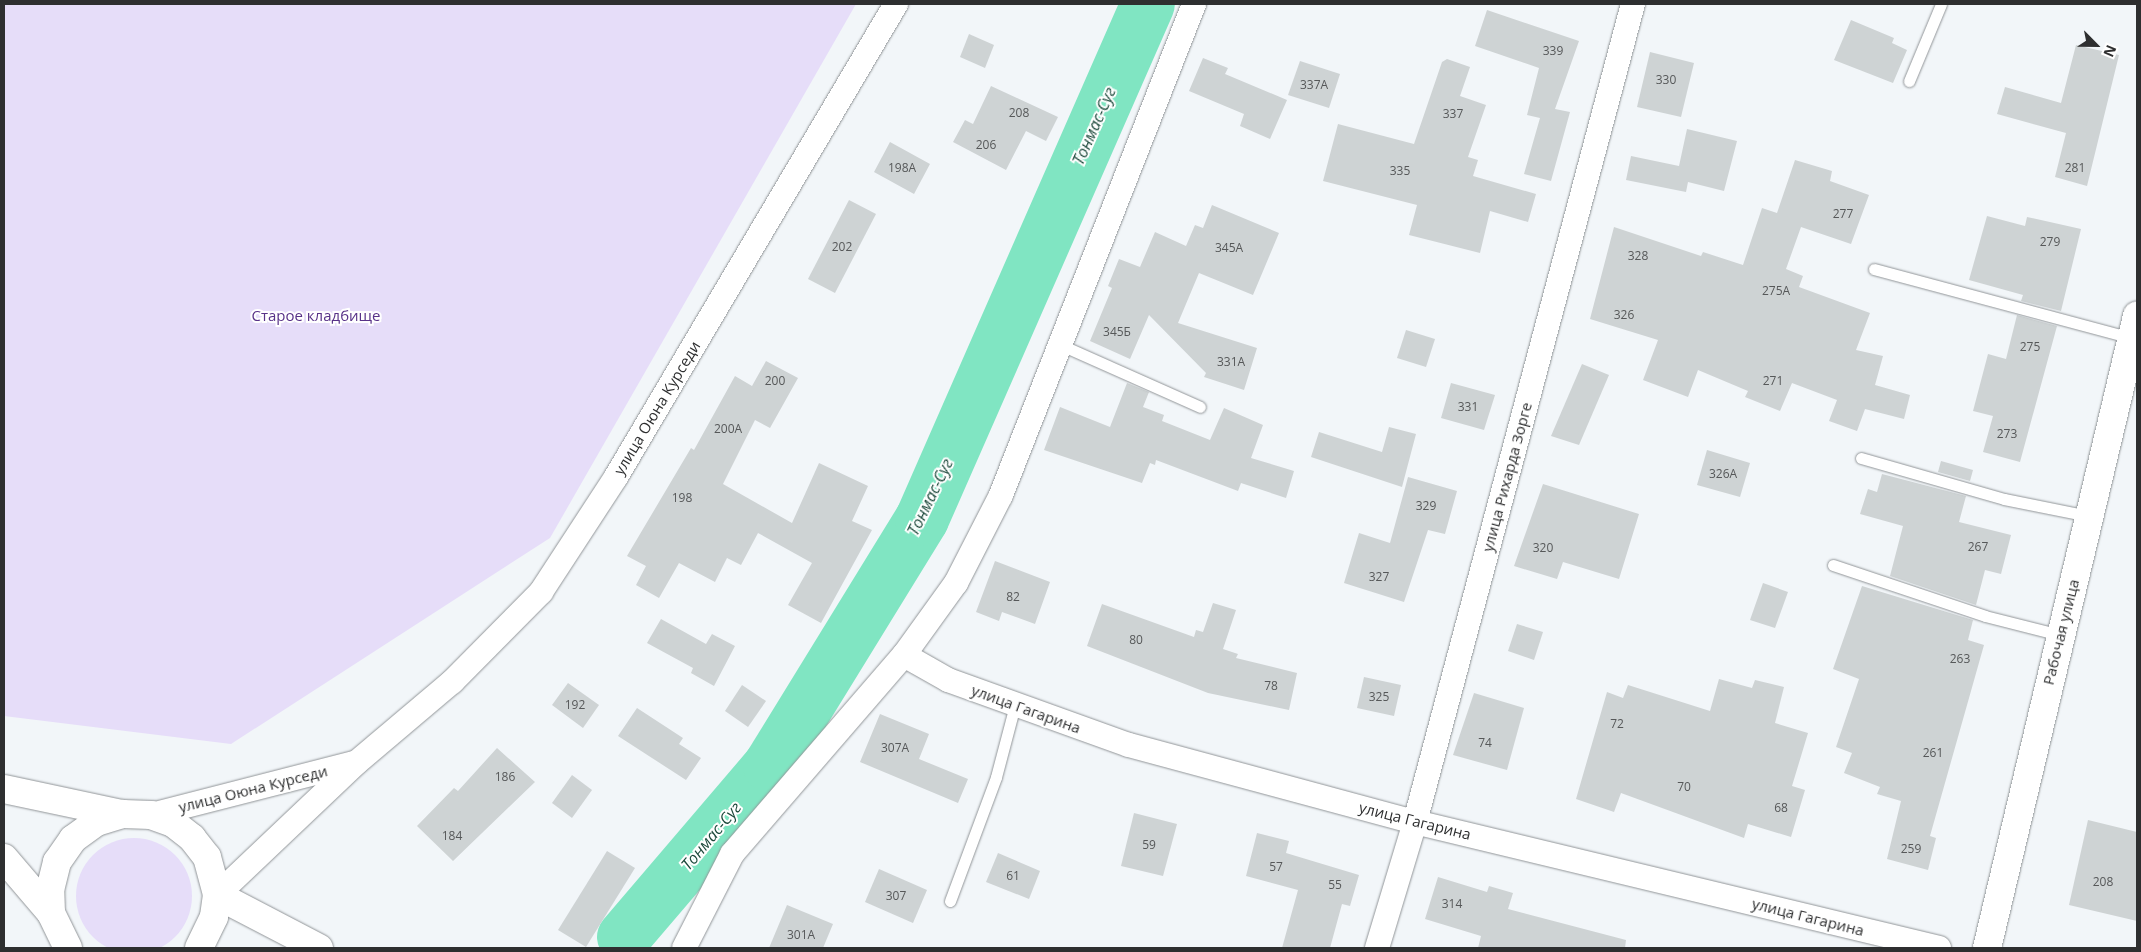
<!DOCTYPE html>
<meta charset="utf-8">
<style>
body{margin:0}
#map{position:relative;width:2141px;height:952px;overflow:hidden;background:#f2f6f9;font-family:"Open Sans",sans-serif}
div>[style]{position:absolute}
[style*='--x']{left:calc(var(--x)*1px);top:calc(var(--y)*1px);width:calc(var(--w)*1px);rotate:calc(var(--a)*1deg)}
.green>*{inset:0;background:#e6ddf9}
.round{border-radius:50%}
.river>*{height:54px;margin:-27px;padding:0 27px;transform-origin:27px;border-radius:27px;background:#80e5c2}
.building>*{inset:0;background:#ced3d4}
.roads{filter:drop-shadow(0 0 1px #919598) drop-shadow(0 0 1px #919598)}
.lane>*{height:11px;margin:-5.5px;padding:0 5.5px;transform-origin:5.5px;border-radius:5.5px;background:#fff}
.street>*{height:24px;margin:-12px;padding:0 12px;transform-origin:12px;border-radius:12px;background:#fff}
.secondary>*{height:28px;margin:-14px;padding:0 14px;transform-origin:14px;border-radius:14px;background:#fff}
span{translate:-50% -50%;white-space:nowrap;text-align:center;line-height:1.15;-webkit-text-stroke:4px #fff;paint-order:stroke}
.number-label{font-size:12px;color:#565859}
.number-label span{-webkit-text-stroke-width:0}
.park-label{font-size:15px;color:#583288}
.street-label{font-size:15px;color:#2e2f30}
.water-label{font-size:16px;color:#1b483a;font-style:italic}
.frame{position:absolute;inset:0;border:5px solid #2e2f30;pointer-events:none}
.north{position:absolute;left:2071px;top:20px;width:50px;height:50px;-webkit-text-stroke:4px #fff;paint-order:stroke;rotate:113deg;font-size:14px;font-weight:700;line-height:20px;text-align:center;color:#2e2f30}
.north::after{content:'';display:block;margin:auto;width:18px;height:22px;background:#2e2f30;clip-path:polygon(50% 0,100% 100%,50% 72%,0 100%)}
</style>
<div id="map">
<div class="green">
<i style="clip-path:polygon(4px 4px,856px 4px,550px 538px,231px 744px,4px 716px)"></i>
<i class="round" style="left:76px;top:838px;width:116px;height:116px"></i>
</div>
<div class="river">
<i style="--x:624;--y:937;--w:225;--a:-49.5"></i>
<i style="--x:770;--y:766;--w:290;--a:-58.4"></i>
<i style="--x:922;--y:519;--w:562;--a:-66.31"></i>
</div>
<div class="building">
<i style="clip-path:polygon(1487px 10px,1579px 41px,1555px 109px,1570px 112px,1551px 181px,1524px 174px,1540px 118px,1527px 115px,1539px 68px,1475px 46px)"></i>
<i style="clip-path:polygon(1851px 20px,1894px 38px,1892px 43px,1907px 50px,1893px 83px,1834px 60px)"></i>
<i style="clip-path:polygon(969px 34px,994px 45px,985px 68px,960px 57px)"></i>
<i style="clip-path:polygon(2076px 45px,2119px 55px,2087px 186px,2055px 177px,2066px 133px,1997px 114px,2005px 87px,2061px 103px)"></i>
<i style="clip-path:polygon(1650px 52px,1694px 63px,1681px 117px,1637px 107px)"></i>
<i style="clip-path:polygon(1203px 58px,1228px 68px,1225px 74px,1287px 100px,1270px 139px,1240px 126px,1244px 114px,1189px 91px)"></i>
<i style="clip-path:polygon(1447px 59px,1470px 67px,1460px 96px,1486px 105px,1468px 157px,1478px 160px,1473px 176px,1536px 194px,1528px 222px,1490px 211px,1480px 253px,1409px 235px,1417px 205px,1323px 181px,1338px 124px,1414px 144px,1442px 62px)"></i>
<i style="clip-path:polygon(1300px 61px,1340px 74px,1329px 108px,1288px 95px)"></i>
<i style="clip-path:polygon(991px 86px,1058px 117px,1046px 141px,1026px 131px,1006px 170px,953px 142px,965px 120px,973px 124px)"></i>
<i style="clip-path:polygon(1687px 129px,1737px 141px,1724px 191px,1688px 182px,1686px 192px,1626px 180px,1631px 156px,1679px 166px)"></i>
<i style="clip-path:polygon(890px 142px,930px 164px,914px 194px,874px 172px)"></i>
<i style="clip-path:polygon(1795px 160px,1832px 171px,1830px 181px,1869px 195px,1851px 244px,1801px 227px,1786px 269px,1803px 276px,1799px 287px,1870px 313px,1856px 350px,1883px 356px,1875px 385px,1910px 395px,1904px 419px,1865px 409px,1857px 431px,1829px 421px,1837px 400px,1792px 383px,1780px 411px,1745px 397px,1748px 391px,1698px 370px,1688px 397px,1643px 380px,1658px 340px,1590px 319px,1614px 227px,1701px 256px,1703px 252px,1743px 265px,1762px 208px,1777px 213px)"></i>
<i style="clip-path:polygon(849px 200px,876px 214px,835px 293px,808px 279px)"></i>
<i style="clip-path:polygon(1212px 205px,1279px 233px,1253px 295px,1199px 273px,1178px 323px,1257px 348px,1244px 390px,1204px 377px,1206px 373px,1149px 315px,1130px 359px,1090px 341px,1112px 288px,1108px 286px,1119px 259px,1140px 267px,1155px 232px,1186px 246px,1195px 225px,1203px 228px)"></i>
<i style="clip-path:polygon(1987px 216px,2025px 226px,2027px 217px,2081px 229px,2061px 311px,2021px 301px,2023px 295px,1969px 280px)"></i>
<i style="clip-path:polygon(2017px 315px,2057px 326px,2020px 462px,1983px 452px,1993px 416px,1973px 411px,1988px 354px,2006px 359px)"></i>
<i style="clip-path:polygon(1406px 330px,1435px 339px,1426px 367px,1397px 358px)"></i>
<i style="clip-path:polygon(766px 361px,798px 378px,770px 428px,755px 420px,723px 484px,792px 523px,819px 463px,868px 486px,852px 521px,872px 530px,821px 623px,788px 605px,812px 563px,758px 533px,741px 565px,727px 558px,715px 582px,679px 563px,659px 598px,636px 585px,646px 566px,627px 556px,691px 448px,694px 450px,735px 376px,752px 386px)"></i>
<i style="clip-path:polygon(1582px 364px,1609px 375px,1579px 445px,1551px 436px)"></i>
<i style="clip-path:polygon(1127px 383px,1149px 392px,1143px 407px,1164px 415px,1162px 421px,1210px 440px,1224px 408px,1263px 425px,1251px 458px,1294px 471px,1286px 498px,1241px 483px,1238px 491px,1156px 460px,1155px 465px,1150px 463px,1142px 483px,1044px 450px,1060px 407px,1110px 427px)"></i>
<i style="clip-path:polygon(1451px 383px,1495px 395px,1484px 430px,1441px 418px)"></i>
<i style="clip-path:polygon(1389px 427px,1416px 434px,1402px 487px,1311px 457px,1319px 432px,1382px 452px)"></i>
<i style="clip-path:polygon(1707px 450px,1750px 463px,1740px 497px,1697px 485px)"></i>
<i style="clip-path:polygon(1941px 461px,1973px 470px,1970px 481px,1938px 472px)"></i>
<i style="clip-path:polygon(1882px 474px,1966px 496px,1959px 522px,2011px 535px,2001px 574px,1985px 570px,1976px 605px,1890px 576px,1903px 526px,1860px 514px,1868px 489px,1877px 492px)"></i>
<i style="clip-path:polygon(1408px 477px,1457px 491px,1445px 534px,1428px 530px,1404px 602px,1344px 583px,1359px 533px,1390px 543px)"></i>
<i style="clip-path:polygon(1543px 484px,1639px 514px,1619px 579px,1563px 562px,1557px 579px,1514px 566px)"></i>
<i style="clip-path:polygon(995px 561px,1050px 582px,1035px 624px,1002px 612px,999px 621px,976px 612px)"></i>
<i style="clip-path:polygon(1763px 583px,1788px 592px,1775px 628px,1750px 620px)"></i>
<i style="clip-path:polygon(1862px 586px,1973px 620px,1968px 640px,1984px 645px,1930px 836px,1936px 838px,1928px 870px,1887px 859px,1901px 801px,1877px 794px,1880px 787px,1844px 773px,1852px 753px,1836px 747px,1859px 679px,1833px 669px)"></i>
<i style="clip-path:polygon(1213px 603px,1236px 610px,1223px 649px,1238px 654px,1236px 658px,1297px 673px,1289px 710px,1208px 693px,1087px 646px,1102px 604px,1194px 637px,1196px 630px,1203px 632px)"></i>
<i style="clip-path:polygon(661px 619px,706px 644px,712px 634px,735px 646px,714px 686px,691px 673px,693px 668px,647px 643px)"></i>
<i style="clip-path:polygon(1517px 624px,1543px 632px,1534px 660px,1508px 651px)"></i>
<i style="clip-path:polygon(1364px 677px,1401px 685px,1394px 716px,1357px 708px)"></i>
<i style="clip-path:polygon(1719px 679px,1752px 688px,1755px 680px,1784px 687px,1775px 723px,1808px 733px,1792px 786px,1805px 790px,1791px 837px,1748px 824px,1744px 838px,1621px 793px,1614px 812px,1576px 799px,1607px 692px,1623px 698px,1628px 685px,1710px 711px)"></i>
<i style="clip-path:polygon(568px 683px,599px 705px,583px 728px,552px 705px)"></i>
<i style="clip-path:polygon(742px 685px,766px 701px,748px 727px,725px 711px)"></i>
<i style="clip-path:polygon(1474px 693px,1524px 708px,1507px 770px,1453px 755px)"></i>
<i style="clip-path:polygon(637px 708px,683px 738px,679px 744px,701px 758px,686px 780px,618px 736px)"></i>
<i style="clip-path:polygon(880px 714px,929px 734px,919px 759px,968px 779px,958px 803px,860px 762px)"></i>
<i style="clip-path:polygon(497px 748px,535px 782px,453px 861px,417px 826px,454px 788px,458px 791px)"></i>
<i style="clip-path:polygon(572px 775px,592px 790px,572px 818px,552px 803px)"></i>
<i style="clip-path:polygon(1134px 813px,1177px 824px,1163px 876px,1121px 866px)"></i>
<i style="clip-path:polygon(2088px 820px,2137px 832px,2137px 921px,2069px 905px)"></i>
<i style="clip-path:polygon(1257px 833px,1289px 841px,1286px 853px,1359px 875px,1350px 906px,1342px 904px,1330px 948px,1282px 948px,1298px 890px,1246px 876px)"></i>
<i style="clip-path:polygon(607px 851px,635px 868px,586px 947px,558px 930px)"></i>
<i style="clip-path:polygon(998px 853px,1040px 871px,1029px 899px,986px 882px)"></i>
<i style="clip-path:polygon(879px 869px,927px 890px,913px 923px,865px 902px)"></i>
<i style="clip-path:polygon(1438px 877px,1487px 892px,1489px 886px,1513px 893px,1508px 909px,1626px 940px,1625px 948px,1478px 948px,1481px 936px,1425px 919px)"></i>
<i style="clip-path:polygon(787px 905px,833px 924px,823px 948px,769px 948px)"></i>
</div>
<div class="roads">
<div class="lane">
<i style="--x:1909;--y:81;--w:83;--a:-67.4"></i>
<i style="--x:1874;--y:269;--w:267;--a:15"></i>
<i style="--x:1061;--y:345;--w:152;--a:24"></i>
<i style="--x:1861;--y:458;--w:149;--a:16"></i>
<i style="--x:2004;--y:499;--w:87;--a:11.3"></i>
<i style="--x:1833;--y:565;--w:160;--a:18.5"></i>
<i style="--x:1985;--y:616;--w:77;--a:14.2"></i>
<i style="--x:950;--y:901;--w:132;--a:-69.6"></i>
<i style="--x:996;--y:777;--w:74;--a:-75.2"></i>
</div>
<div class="street">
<i style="--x:904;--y:655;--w:51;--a:29.6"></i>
<i style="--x:948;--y:680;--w:192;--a:19.8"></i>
<i style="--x:1129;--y:745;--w:296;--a:15.1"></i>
<i style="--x:1415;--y:822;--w:539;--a:13.52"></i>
<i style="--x:151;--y:815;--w:210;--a:-14.4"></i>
<i style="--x:217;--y:895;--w:192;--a:-43.5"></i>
<i style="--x:356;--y:763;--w:126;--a:-40.2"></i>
<i style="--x:452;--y:682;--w:127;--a:-45.3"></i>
<i style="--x:541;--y:592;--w:137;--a:-56.9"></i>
<i style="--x:616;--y:477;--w:550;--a:-59.38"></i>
<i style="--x:684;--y:948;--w:106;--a:-62.9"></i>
<i style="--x:732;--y:854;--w:263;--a:-49.2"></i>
<i style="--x:904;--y:655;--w:89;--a:-54.2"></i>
<i style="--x:956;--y:583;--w:99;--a:-62.9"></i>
<i style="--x:1001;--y:495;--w:528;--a:-68.54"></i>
<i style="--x:1377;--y:948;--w:132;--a:-73.2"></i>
<i style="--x:1415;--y:822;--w:847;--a:-75.08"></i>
</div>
<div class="secondary">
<i style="--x:4;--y:789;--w:121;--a:12"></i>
<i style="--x:4;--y:858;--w:72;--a:49.5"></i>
<i style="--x:217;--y:895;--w:115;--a:27.5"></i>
<i style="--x:68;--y:948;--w:39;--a:-116"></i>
<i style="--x:51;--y:913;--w:23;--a:-92"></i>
<i style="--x:50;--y:890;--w:29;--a:-76"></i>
<i style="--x:57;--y:862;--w:28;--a:-55"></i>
<i style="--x:73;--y:839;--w:29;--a:-36"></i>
<i style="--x:96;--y:822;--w:28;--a:-17"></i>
<i style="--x:123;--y:814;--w:28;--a:2"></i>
<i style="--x:151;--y:815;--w:23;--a:20"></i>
<i style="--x:173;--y:823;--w:24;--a:38"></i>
<i style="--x:192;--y:838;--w:24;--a:52"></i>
<i style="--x:207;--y:857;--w:39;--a:75"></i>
<i style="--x:217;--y:895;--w:22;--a:98"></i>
<i style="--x:214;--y:917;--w:34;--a:116"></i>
<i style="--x:1987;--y:948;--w:650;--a:-76.65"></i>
</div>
</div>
<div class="number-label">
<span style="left:1553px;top:51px">339</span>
<span style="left:1666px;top:80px">330</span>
<span style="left:1314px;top:85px">337А</span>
<span style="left:1019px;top:113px">208</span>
<span style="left:1453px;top:114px">337</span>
<span style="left:986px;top:145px">206</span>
<span style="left:902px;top:168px">198А</span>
<span style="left:2075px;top:168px">281</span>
<span style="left:1400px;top:171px">335</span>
<span style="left:1843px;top:214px">277</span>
<span style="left:2050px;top:242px">279</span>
<span style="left:842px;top:247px">202</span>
<span style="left:1229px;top:248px">345А</span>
<span style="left:1638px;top:256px">328</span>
<span style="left:1776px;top:291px">275А</span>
<span style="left:1624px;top:315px">326</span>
<span style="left:1117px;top:332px">345Б</span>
<span style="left:2030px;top:347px">275</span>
<span style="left:1231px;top:362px">331А</span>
<span style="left:775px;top:381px">200</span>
<span style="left:1773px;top:381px">271</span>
<span style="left:1468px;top:407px">331</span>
<span style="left:728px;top:429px">200А</span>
<span style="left:2007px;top:434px">273</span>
<span style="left:1723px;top:474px">326А</span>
<span style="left:682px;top:498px">198</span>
<span style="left:1426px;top:506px">329</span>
<span style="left:1978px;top:547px">267</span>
<span style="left:1543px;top:548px">320</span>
<span style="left:1379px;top:577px">327</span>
<span style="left:1013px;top:597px">82</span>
<span style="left:1136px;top:640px">80</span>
<span style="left:1960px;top:659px">263</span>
<span style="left:1271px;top:686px">78</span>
<span style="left:1379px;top:697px">325</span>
<span style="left:575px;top:705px">192</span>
<span style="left:1617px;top:724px">72</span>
<span style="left:1485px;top:743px">74</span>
<span style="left:895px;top:748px">307А</span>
<span style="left:1933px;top:753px">261</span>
<span style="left:505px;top:777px">186</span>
<span style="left:1684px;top:787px">70</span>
<span style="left:1781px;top:808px">68</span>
<span style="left:452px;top:836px">184</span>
<span style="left:1149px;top:845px">59</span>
<span style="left:1911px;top:849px">259</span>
<span style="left:1276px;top:867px">57</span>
<span style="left:1013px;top:876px">61</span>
<span style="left:2103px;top:882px">208</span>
<span style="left:1335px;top:885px">55</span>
<span style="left:896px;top:896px">307</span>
<span style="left:1452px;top:904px">314</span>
<span style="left:801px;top:935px">301А</span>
</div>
<div class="park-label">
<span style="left:316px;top:316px">Старое кладбище</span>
</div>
<div class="street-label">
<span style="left:657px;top:408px;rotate:-59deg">улица Оюна Курседи</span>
<span style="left:1507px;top:477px;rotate:-75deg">улица Рихарда Зорге</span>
<span style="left:2061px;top:632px;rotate:-76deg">Рабочая улица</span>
<span style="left:1026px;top:709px;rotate:20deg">улица Гагарина</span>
<span style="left:253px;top:789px;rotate:-14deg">улица Оюна Курседи</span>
<span style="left:1415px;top:821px;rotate:14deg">улица Гагарина</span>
<span style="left:1808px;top:917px;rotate:14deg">улица Гагарина</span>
</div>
<div class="water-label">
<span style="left:1094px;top:126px;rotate:-66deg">Тонмас-Суг</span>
<span style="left:930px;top:497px;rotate:-64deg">Тонмас-Суг</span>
<span style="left:711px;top:836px;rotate:-50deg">Тонмас-Суг</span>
</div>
<div class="frame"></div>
<div class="north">N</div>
</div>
